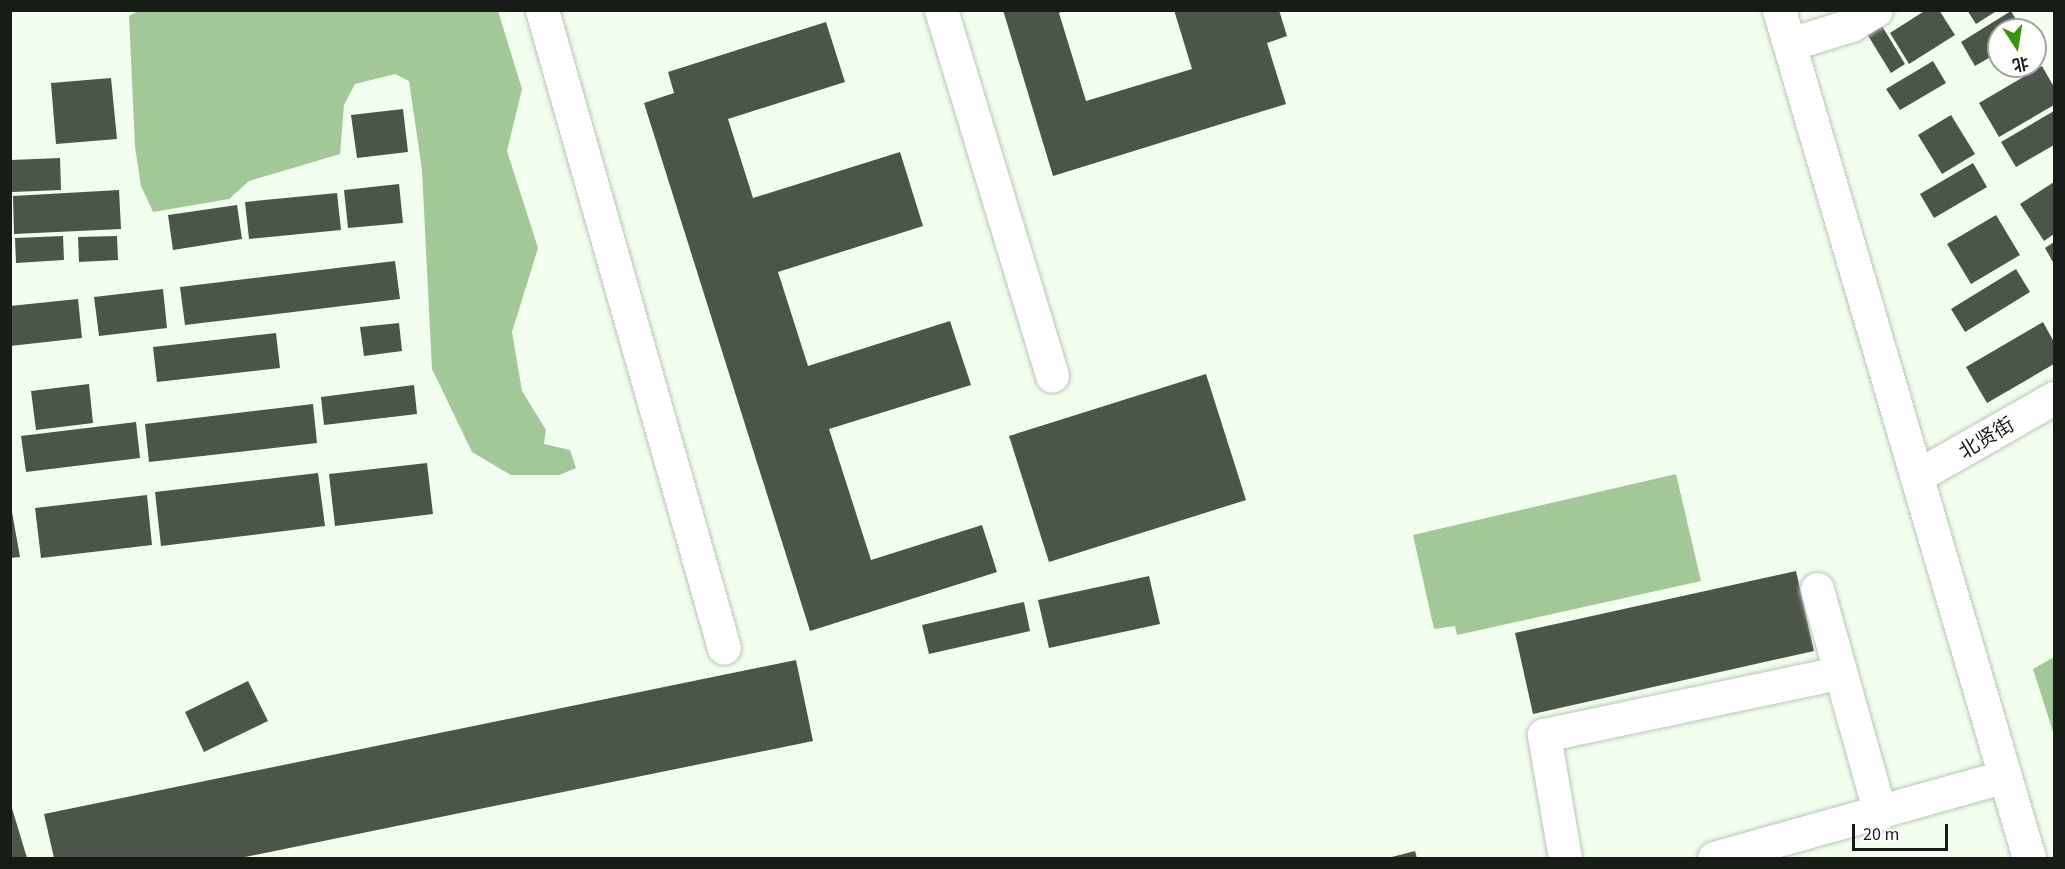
<!DOCTYPE html>
<meta charset="utf-8">
<style>
body{margin:0}
#map{position:relative;width:2065px;height:869px;overflow:hidden;background:#f2ffef;font-family:"Source Sans 3","Noto Sans SC",sans-serif}
div>[style]{position:absolute}
[style*='--x']{left:calc(var(--x)*1px);top:calc(var(--y)*1px);width:calc(var(--w)*1px);rotate:calc(var(--a)*1deg)}
.water>*{inset:0;background:#a3c897}
.building>*{inset:0;background:#4b5548}
.roads{filter:drop-shadow(0 0 2px #bac6b7) drop-shadow(0 0 2px #bac6b7)}
.minor>*{height:33px;margin:-16.5px;padding:0 16.5px;transform-origin:16.5px;border-radius:16.5px;background:#fff}
.major>*{height:33px;margin:-16.5px;padding:0 16.5px;transform-origin:16.5px;border-radius:16.5px;background:#fff}
span{translate:-50% -50%;white-space:nowrap;text-align:center;line-height:1.15;-webkit-text-stroke:6px #fff;paint-order:stroke}
.street-label{font-size:20px;color:#181c16}
.frame{position:absolute;inset:0;border:12px solid #181c16;pointer-events:none}
.north{position:absolute;left:1987px;top:18px;width:60px;height:60px;box-sizing:border-box;background:#fff;border:2px solid #a3a4a2;border-radius:50%;rotate:168deg;font-size:16px;font-weight:700;line-height:24px;text-align:center;color:#181c16}
.north::after{content:'';display:block;margin:auto;width:21px;height:27px;background:#3a9408;clip-path:polygon(50% 0,100% 100%,50% 72%,0 100%)}
.scale{position:absolute;left:1852px;top:824px;width:96px;height:27px;box-sizing:border-box;border:3px solid #181c16;border-top:0;padding-left:8px;font-size:18px;line-height:21px;white-space:nowrap;color:#181c16;-webkit-text-stroke:4px #fff;paint-order:stroke}
</style>
<div id="map">
<div class="water">
<i style="clip-path:polygon(140px 10px,498px 11px,522px 89px,507px 151px,538px 248px,512px 332px,522px 391px,546px 430px,544px 444px,570px 450px,576px 468px,559px 475px,511px 475px,472px 452px,432px 369px,422px 170px,409px 81px,395px 74px,355px 84px,344px 105px,340px 154px,249px 181px,229px 199px,153px 212px,141px 186px,135px 147px,129px 16px)"></i>
<i style="clip-path:polygon(1676px 474px,1701px 581px,1457px 635px,1455px 626px,1434px 629px,1413px 535px)"></i>
<i style="clip-path:polygon(2054px 657px,2054px 735px,2033px 669px)"></i>
</div>
<div class="building">
<i style="clip-path:polygon(1003px 10px,1064px 10px,1059px 13px,1086px 101px,1192px 69px,1174px 10px,1279px 10px,1287px 36px,1267px 43px,1286px 104px,1053px 176px)"></i>
<i style="clip-path:polygon(1926px 10px,1939px 10px,1955px 35px,1909px 64px,1890px 33px)"></i>
<i style="clip-path:polygon(1967px 10px,1998px 10px,1976px 24px)"></i>
<i style="clip-path:polygon(2011px 11px,2022px 30px,1999px 30px,1999px 52px,1975px 66px,1961px 42px)"></i>
<i style="clip-path:polygon(826px 22px,845px 82px,728px 119px,753px 198px,900px 152px,923px 226px,778px 272px,808px 366px,950px 321px,971px 385px,829px 429px,871px 560px,982px 525px,997px 572px,810px 631px,644px 103px,674px 93px,668px 72px)"></i>
<i style="clip-path:polygon(1882px 26px,1905px 64px,1891px 73px,1867px 34px)"></i>
<i style="clip-path:polygon(1933px 61px,1946px 83px,1900px 110px,1886px 89px)"></i>
<i style="clip-path:polygon(2042px 66px,2054px 87px,2054px 105px,1999px 137px,1979px 103px)"></i>
<i style="clip-path:polygon(111px 78px,117px 139px,56px 144px,51px 83px)"></i>
<i style="clip-path:polygon(403px 109px,408px 152px,357px 158px,351px 115px)"></i>
<i style="clip-path:polygon(2054px 111px,2054px 145px,2016px 167px,2001px 142px)"></i>
<i style="clip-path:polygon(1951px 115px,1975px 154px,1942px 174px,1918px 135px)"></i>
<i style="clip-path:polygon(60px 158px,61px 190px,12px 192px,11px 160px)"></i>
<i style="clip-path:polygon(1973px 163px,1987px 187px,1934px 218px,1920px 194px)"></i>
<i style="clip-path:polygon(2054px 182px,2054px 234px,2044px 241px,2020px 204px)"></i>
<i style="clip-path:polygon(399px 184px,403px 223px,348px 228px,344px 190px)"></i>
<i style="clip-path:polygon(119px 190px,121px 229px,14px 234px,13px 196px)"></i>
<i style="clip-path:polygon(337px 193px,341px 230px,249px 239px,245px 202px)"></i>
<i style="clip-path:polygon(237px 205px,242px 239px,173px 250px,168px 215px)"></i>
<i style="clip-path:polygon(1996px 215px,2020px 255px,1971px 284px,1947px 244px)"></i>
<i style="clip-path:polygon(63px 236px,64px 260px,16px 263px,15px 238px)"></i>
<i style="clip-path:polygon(117px 236px,118px 260px,79px 262px,78px 237px)"></i>
<i style="clip-path:polygon(2054px 242px,2054px 264px,2045px 248px)"></i>
<i style="clip-path:polygon(395px 261px,400px 299px,185px 325px,180px 287px)"></i>
<i style="clip-path:polygon(2016px 269px,2030px 292px,1965px 332px,1951px 309px)"></i>
<i style="clip-path:polygon(163px 289px,167px 328px,99px 336px,94px 297px)"></i>
<i style="clip-path:polygon(78px 299px,82px 338px,10px 346px,10px 306px)"></i>
<i style="clip-path:polygon(2043px 322px,2054px 342px,2054px 364px,1987px 403px,1966px 367px)"></i>
<i style="clip-path:polygon(399px 323px,402px 351px,364px 356px,360px 327px)"></i>
<i style="clip-path:polygon(276px 333px,280px 368px,157px 382px,153px 347px)"></i>
<i style="clip-path:polygon(1206px 374px,1246px 500px,1049px 562px,1009px 436px)"></i>
<i style="clip-path:polygon(89px 384px,93px 423px,36px 430px,31px 391px)"></i>
<i style="clip-path:polygon(414px 385px,417px 414px,324px 425px,321px 397px)"></i>
<i style="clip-path:polygon(313px 404px,317px 443px,149px 462px,145px 424px)"></i>
<i style="clip-path:polygon(136px 422px,140px 458px,26px 472px,21px 436px)"></i>
<i style="clip-path:polygon(427px 463px,433px 514px,335px 526px,329px 474px)"></i>
<i style="clip-path:polygon(318px 473px,325px 526px,161px 546px,155px 492px)"></i>
<i style="clip-path:polygon(147px 495px,152px 545px,41px 558px,35px 508px)"></i>
<i style="clip-path:polygon(10px 501px,20px 557px,10px 558px)"></i>
<i style="clip-path:polygon(1796px 571px,1814px 651px,1533px 714px,1515px 633px)"></i>
<i style="clip-path:polygon(1149px 576px,1160px 624px,1049px 648px,1038px 600px)"></i>
<i style="clip-path:polygon(1024px 602px,1030px 631px,929px 654px,922px 625px)"></i>
<i style="clip-path:polygon(796px 660px,813px 741px,240px 858px,54px 858px,44px 814px)"></i>
<i style="clip-path:polygon(248px 681px,268px 721px,204px 752px,185px 712px)"></i>
<i style="clip-path:polygon(10px 805px,11px 805px,27px 858px,10px 858px)"></i>
<i style="clip-path:polygon(1415px 851px,1417px 858px,1388px 858px)"></i>
</div>
<div class="roads">
<div class="minor">
<i style="--x:542;--y:10;--w:663;--a:74.08"></i>
<i style="--x:941;--y:10;--w:382;--a:73.1"></i>
<i style="--x:1790;--y:44;--w:64;--a:-17.3"></i>
<i style="--x:1851;--y:25;--w:29;--a:-31"></i>
<i style="--x:1917;--y:476;--w:158;--a:-29.7"></i>
<i style="--x:1817;--y:589;--w:233;--a:74.3"></i>
<i style="--x:1565;--y:858;--w:125;--a:-99.7"></i>
<i style="--x:1544;--y:735;--w:299;--a:-11.9"></i>
<i style="--x:1714;--y:858;--w:302;--a:-15.7"></i>
</div>
<div class="major">
<i style="--x:1779;--y:10;--w:884;--a:73.57"></i>
</div>
</div>
<div class="street-label">
<span style="left:1987px;top:439px;rotate:-31deg">北贤街</span>
</div>
<div class="frame"></div>
<div class="north">北</div>
<div class="scale">20 m</div>
</div>
